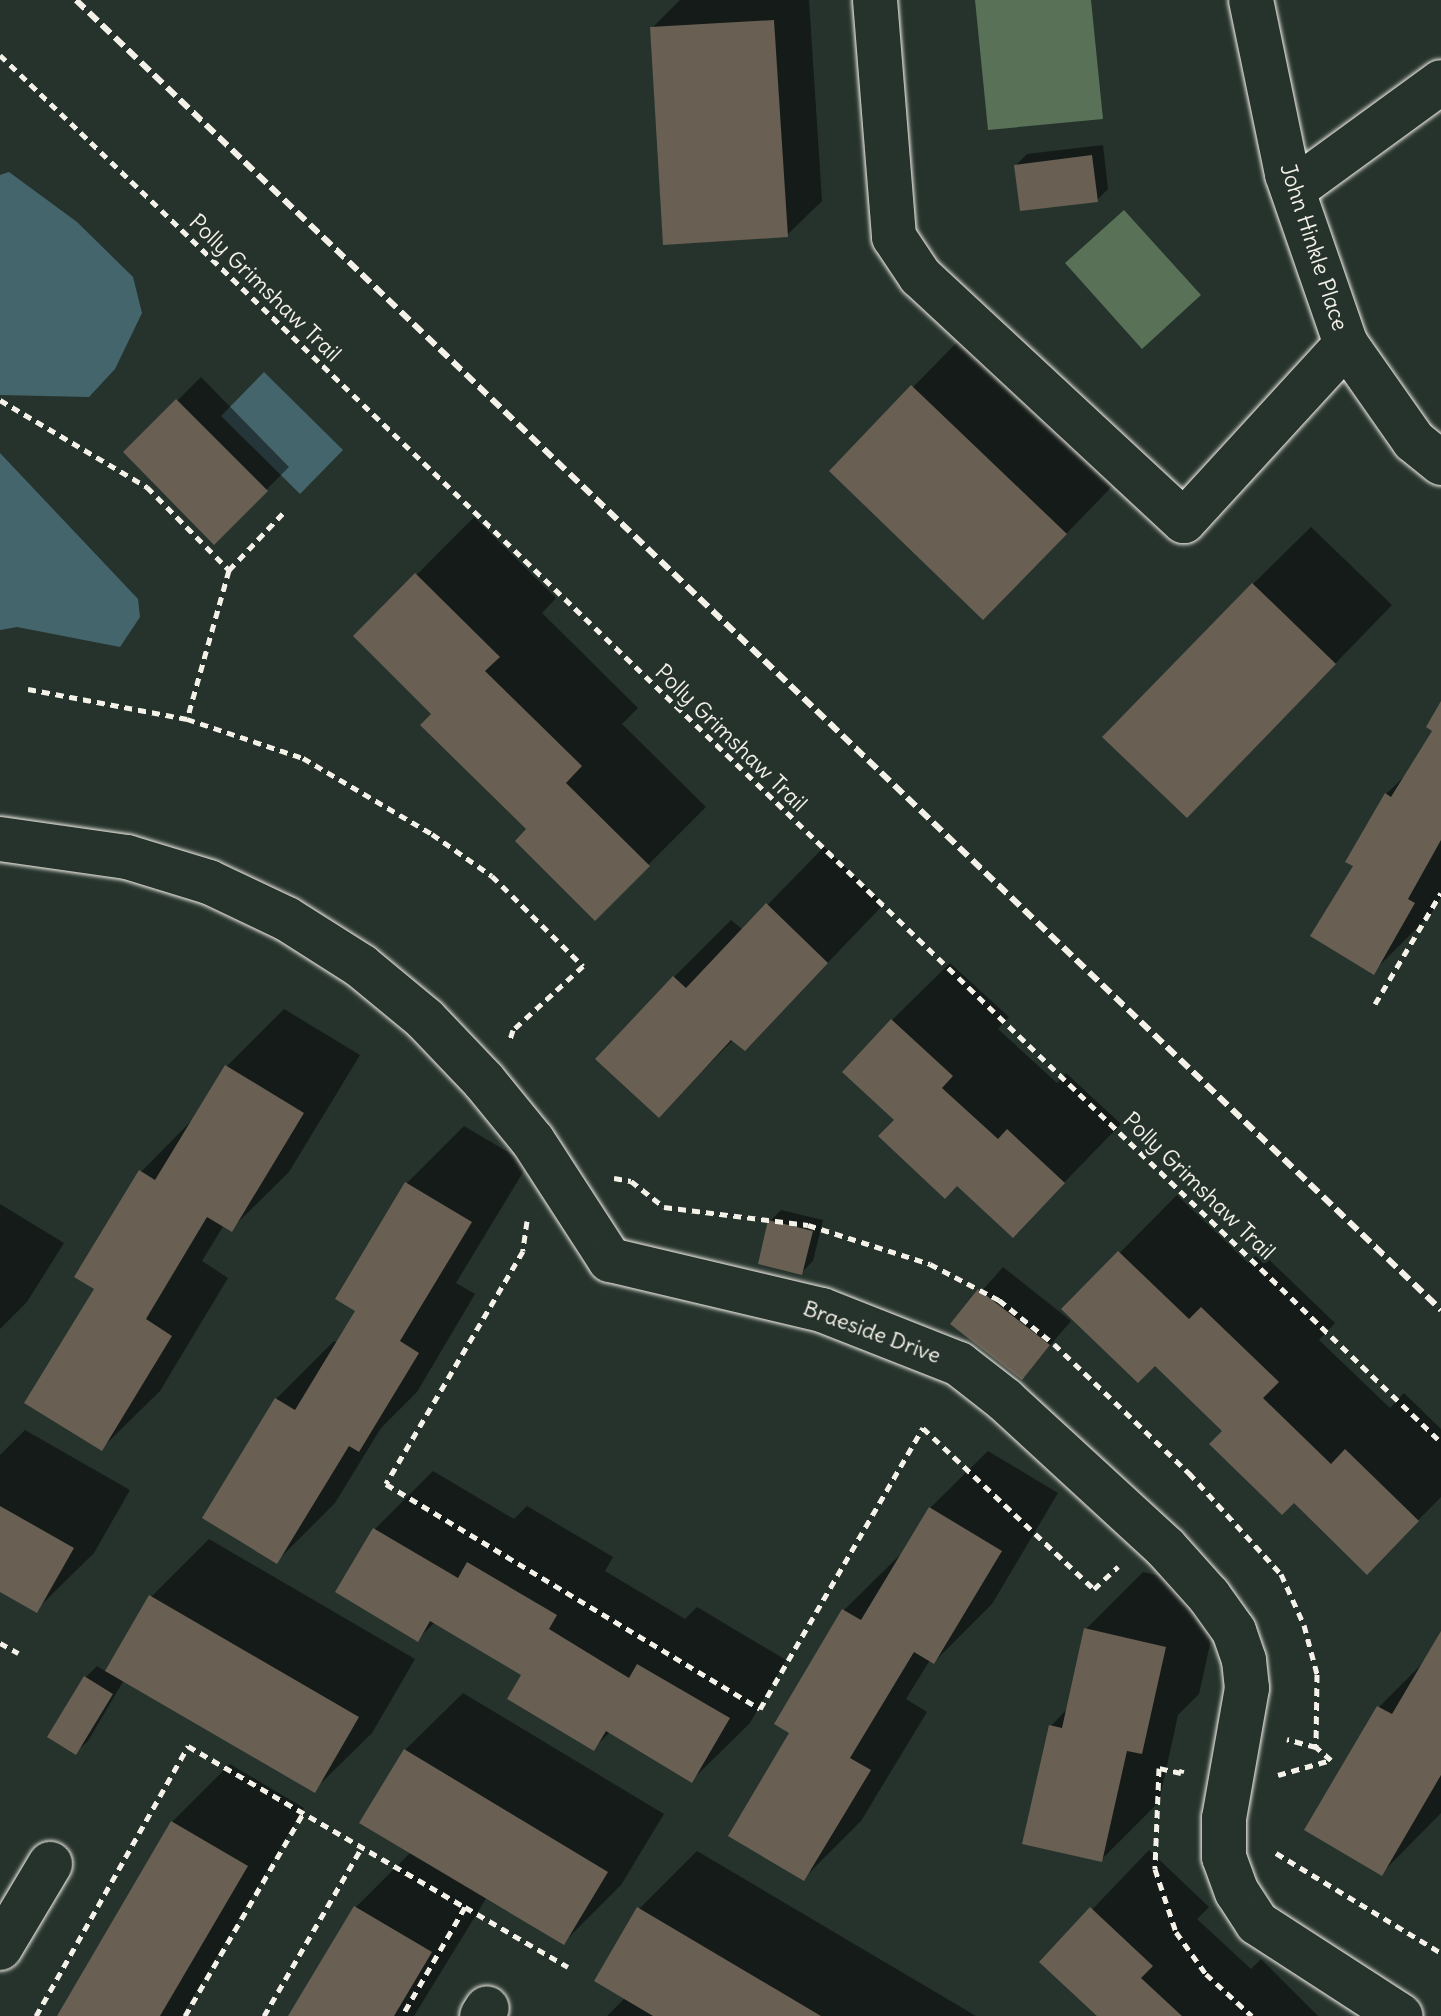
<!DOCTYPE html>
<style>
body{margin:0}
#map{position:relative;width:1441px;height:2016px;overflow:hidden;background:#26332d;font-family:Delius,sans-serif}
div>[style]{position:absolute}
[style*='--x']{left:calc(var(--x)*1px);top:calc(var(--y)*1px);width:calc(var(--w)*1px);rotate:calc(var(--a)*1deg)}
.green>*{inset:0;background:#587157}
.water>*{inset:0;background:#45656c}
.shadow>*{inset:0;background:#0007}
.building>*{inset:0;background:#695f53}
.path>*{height:5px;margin-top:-2.5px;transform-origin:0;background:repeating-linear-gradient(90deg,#f4f1e8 0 8px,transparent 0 14px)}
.roads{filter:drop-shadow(0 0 2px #f4f1e8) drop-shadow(0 0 2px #f4f1e8)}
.minor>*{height:44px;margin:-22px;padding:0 22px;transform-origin:22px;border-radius:22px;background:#26332d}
.rail>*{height:6px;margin-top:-3px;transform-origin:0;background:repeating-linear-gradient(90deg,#f4f1e8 0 12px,transparent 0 18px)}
span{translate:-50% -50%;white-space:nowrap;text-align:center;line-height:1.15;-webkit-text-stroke:7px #26332d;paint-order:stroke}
.street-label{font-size:22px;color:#f4f1e8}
</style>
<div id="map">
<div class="green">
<i style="clip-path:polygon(975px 0,1091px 0,1103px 119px,988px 130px)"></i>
<i style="clip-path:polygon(1124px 210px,1201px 295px,1142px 349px,1065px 263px)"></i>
</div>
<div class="water">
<i style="clip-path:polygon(9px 172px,77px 222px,133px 277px,142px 313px,115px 369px,89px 397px,0 395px,0 175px)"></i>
<i style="clip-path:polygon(264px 372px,343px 450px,300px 494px,221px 416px)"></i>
<i style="clip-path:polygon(0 453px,138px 599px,140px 617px,120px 647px,17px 627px,0 630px)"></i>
</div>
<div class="shadow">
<i style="clip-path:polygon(680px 0,809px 0,822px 201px,787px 235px,652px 28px)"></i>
<i style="clip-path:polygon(1103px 145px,1108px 189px,1097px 200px,1016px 165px,1027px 154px)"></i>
<i style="clip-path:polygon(970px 329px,1123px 475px,1041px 560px,831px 471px)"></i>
<i style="clip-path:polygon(201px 377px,289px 467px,214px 542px,126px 452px)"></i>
<i style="clip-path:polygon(474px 517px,556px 598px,542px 613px,638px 708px,622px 724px,706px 807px,595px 918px,529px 829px,434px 714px,356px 636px)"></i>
<i style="clip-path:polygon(1311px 527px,1392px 605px,1244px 758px,1253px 584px)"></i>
<i style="clip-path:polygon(1441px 705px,1441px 897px,1431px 914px,1373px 972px,1355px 866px,1386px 794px,1410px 771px,1435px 730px)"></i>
<i style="clip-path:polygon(824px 847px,884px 904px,745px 1049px,734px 1039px,659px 1115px,674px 977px,731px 920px,743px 930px)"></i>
<i style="clip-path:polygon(950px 963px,1009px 1017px,998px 1029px,1057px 1083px,1066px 1073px,1121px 1124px,1013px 1235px,896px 1120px,892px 1020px)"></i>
<i style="clip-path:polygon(284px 1009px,360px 1055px,289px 1172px,231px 1229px,224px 1225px,202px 1261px,228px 1278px,160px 1391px,102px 1448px,97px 1288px,141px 1172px,196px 1116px,227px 1066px)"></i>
<i style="clip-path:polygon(464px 1126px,528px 1164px,456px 1283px,475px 1294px,417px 1392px,381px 1428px,335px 1503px,277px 1561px,205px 1518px,276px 1399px,334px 1341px,338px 1343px,357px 1311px,407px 1183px)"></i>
<i style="clip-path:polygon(1177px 1195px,1248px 1263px,1260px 1251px,1335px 1323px,1319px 1340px,1390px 1408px,1404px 1393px,1441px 1429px,1441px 1497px,1367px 1572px,1156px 1363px,1064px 1309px)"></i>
<i style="clip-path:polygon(0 1204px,64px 1243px,27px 1302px,0 1329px)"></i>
<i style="clip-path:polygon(781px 1210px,823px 1220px,813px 1261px,801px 1273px,770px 1221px)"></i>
<i style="clip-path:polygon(1003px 1267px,1071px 1321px,1022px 1378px,953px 1324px)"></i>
<i style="clip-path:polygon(25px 1430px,130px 1490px,94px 1553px,36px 1610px,0 1589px,0 1455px)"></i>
<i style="clip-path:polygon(988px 1451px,1058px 1493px,992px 1604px,934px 1662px,930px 1660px,906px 1699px,927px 1712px,861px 1821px,804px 1878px,792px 1732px,844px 1610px,902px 1553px,930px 1508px)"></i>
<i style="clip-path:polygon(433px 1471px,514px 1519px,527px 1506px,613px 1557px,605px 1571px,685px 1619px,697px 1607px,786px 1660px,750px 1723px,692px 1780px,610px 1732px,594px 1748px,524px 1674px,435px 1622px,418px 1639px,337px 1592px,375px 1529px)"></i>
<i style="clip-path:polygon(209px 1539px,415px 1659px,372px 1733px,314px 1790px,124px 1680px,88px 1741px,76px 1752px,86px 1677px,97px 1666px,107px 1672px,151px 1597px)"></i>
<i style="clip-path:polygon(1143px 1572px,1222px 1590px,1199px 1694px,1178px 1715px,1159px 1802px,1101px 1860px,1051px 1726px,1068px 1708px,1086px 1629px)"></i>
<i style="clip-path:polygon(1441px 1635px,1441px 1813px,1382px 1873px,1307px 1829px,1379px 1707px,1427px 1659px)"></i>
<i style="clip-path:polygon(463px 1693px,664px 1814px,621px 1885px,563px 1943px,487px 1897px,414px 2016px,290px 2016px,356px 1907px,411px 1852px,405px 1750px)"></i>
<i style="clip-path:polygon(230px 1764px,304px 1808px,182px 2016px,59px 2016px,172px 1822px)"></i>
<i style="clip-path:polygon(1149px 1850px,1209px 1907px,1197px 1919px,1251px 1969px,1261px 1959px,1318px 2016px,1100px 2016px,1042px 1962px)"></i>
<i style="clip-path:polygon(697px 1851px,976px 2016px,607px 2016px,625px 1998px,639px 1909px)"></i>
</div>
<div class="building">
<i style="clip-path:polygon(774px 20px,788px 237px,663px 245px,650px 27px)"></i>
<i style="clip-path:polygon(1092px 155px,1098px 202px,1020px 211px,1014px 165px)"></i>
<i style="clip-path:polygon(911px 385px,1067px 534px,983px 620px,829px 471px)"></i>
<i style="clip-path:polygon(176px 399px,268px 491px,214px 545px,123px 452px)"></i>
<i style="clip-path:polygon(415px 573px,500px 657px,485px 671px,582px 766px,566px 783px,650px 866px,595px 921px,515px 841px,526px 829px,420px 725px,431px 714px,353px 636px)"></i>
<i style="clip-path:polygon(1252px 583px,1336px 664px,1187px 818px,1102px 737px)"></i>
<i style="clip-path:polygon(1441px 701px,1441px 840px,1408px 899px,1415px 903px,1374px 975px,1310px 936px,1353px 866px,1345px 862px,1385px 793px,1391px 797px,1432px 731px,1426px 727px)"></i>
<i style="clip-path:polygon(766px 903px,828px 963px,745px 1051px,731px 1040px,659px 1118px,595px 1059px,673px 976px,686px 988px)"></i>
<i style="clip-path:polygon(891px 1019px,953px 1076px,942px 1088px,998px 1139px,1007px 1129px,1065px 1183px,1013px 1238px,957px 1186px,945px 1199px,878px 1136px,894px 1120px,842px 1072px)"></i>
<i style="clip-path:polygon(225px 1065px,304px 1113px,232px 1232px,207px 1217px,146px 1319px,172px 1336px,102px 1451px,24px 1403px,94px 1289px,74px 1277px,139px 1170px,155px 1180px)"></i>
<i style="clip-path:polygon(405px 1182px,472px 1222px,400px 1341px,419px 1353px,359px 1452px,349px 1446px,277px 1564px,202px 1518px,275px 1398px,295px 1410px,355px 1311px,335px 1299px)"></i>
<i style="clip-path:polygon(768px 1220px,813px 1231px,802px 1275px,758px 1264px)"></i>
<i style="clip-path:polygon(1118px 1251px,1189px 1319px,1201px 1307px,1279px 1382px,1263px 1398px,1331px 1464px,1345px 1449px,1419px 1521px,1367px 1575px,1294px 1503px,1282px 1515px,1209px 1444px,1222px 1431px,1155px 1366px,1138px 1383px,1061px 1309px)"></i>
<i style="clip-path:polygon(978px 1289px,1050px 1345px,1022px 1380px,950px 1324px)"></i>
<i style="clip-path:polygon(0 1506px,74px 1548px,37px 1613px,0 1592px)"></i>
<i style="clip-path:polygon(929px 1507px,1002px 1551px,934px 1664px,914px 1652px,850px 1758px,871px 1770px,804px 1881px,728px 1836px,789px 1733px,774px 1724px,842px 1609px,861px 1620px)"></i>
<i style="clip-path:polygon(373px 1528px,458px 1578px,467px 1562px,557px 1615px,549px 1629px,629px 1678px,637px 1664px,730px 1718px,692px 1783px,606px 1731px,594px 1751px,507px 1699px,521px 1675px,430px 1621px,418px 1642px,335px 1592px)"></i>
<i style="clip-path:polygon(149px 1595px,359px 1717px,315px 1793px,105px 1671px)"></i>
<i style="clip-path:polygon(1084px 1628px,1166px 1647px,1142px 1754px,1127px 1751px,1102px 1862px,1022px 1844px,1049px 1725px,1062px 1728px)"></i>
<i style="clip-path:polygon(1441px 1631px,1441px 1775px,1382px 1876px,1304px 1830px,1377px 1706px,1392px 1714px)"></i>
<i style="clip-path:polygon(84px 1676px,113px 1694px,76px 1755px,47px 1737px)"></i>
<i style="clip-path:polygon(404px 1749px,608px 1872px,564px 1945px,359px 1823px)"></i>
<i style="clip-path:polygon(171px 1821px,248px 1866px,160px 2016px,57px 2016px)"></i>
<i style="clip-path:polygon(354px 1906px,432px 1952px,394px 2016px,288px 2016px)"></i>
<i style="clip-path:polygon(637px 1907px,821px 2016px,653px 2016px,594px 1981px)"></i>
<i style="clip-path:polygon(1090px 1907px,1153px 1966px,1141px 1978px,1182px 2016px,1097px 2016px,1039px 1962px)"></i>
</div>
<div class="path">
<i style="--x:0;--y:55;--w:2000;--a:43.91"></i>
<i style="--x:0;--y:400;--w:171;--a:30.6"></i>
<i style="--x:147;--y:487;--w:117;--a:45.3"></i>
<i style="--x:229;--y:570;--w:79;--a:-46.5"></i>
<i style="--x:229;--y:570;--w:155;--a:105.7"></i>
<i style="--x:187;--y:719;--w:122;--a:18.6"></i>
<i style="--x:303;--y:758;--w:150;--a:30.5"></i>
<i style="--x:432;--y:834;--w:73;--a:35"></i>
<i style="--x:492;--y:876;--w:128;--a:44.7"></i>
<i style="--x:583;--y:966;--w:95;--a:137.6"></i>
<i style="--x:513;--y:1030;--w:13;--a:108"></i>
<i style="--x:28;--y:689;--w:162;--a:10.7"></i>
<i style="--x:1375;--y:1004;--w:129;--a:-59.3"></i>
<i style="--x:614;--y:1178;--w:17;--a:10"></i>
<i style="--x:631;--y:1181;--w:42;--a:38.2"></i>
<i style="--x:664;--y:1207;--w:145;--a:7.1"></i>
<i style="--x:808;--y:1225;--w:128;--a:17.7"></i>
<i style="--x:930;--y:1264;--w:78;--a:27.6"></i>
<i style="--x:999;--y:1300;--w:70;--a:38.7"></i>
<i style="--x:1054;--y:1344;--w:187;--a:43.7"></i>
<i style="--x:1189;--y:1473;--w:137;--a:47.7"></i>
<i style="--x:1281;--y:1574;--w:56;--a:65.7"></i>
<i style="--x:1304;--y:1625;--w:51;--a:75.1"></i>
<i style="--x:1317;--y:1674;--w:73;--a:90.8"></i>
<i style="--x:1316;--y:1747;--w:30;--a:-165"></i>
<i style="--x:527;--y:1221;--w:30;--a:98"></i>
<i style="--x:523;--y:1251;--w:270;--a:120.5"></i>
<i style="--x:386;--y:1484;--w:436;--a:31"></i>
<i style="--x:760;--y:1709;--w:325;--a:-59.9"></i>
<i style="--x:923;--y:1428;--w:235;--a:43.3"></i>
<i style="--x:1094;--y:1589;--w:33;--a:-43"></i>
<i style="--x:0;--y:1643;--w:21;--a:29"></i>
<i style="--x:1182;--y:1769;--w:4;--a:104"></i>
<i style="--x:1181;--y:1773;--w:23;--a:-167"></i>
<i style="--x:1159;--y:1768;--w:101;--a:92.3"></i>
<i style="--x:1155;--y:1869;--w:66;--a:71.6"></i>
<i style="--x:1176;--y:1932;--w:52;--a:54.5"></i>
<i style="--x:1206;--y:1974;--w:62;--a:42.4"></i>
<i style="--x:1278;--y:1775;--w:55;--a:-15.8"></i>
<i style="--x:1331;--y:1760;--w:20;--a:-139"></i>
<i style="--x:1276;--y:1853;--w:193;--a:31.2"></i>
<i style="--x:465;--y:1907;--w:119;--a:30.2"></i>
<i style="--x:36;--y:2016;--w:310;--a:-60.6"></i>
<i style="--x:188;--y:1746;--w:320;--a:30.2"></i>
<i style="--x:465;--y:1907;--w:126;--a:120"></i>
<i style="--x:185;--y:2016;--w:235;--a:-59.8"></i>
<i style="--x:264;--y:2016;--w:195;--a:-59.9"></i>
</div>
<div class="roads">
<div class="minor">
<i style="--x:875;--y:0;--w:238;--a:85.4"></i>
<i style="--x:894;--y:237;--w:47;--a:56.3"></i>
<i style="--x:920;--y:276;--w:360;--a:42.9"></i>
<i style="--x:1184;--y:521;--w:240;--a:-47.5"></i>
<i style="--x:1251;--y:0;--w:178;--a:78.3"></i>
<i style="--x:1287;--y:174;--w:180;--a:70.9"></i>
<i style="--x:1346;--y:344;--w:118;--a:55"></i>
<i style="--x:1414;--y:441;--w:35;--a:39"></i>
<i style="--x:1293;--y:190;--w:183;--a:-36.1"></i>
<i style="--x:0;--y:839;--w:128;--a:8.1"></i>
<i style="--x:127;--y:857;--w:86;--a:17"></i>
<i style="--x:209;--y:882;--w:86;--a:25.4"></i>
<i style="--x:287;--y:919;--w:88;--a:32.4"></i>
<i style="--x:361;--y:966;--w:83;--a:39.6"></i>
<i style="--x:425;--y:1019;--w:86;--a:46.4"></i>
<i style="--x:484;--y:1081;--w:77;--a:50.8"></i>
<i style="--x:533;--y:1141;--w:142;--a:57.1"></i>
<i style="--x:610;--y:1260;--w:218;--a:13.3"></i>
<i style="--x:822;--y:1310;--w:147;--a:21.5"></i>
<i style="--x:959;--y:1364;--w:58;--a:38"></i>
<i style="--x:1005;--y:1400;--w:217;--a:42.6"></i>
<i style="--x:1165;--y:1547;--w:66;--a:48.1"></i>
<i style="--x:1209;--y:1596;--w:43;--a:54.5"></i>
<i style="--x:1234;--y:1631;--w:31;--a:71"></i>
<i style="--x:1244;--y:1660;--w:28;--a:84"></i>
<i style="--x:1247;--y:1688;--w:132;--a:100"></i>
<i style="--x:1224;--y:1818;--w:39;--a:90"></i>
<i style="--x:1224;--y:1857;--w:37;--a:70"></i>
<i style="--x:1237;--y:1892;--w:37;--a:57"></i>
<i style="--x:1257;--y:1923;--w:171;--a:32.9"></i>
<i style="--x:0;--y:1948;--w:98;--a:-59.2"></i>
<i style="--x:482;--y:2016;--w:9;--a:-58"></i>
</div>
</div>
<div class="rail">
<i style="--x:76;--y:0;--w:1892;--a:43.82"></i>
</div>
<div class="street-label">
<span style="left:1314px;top:247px;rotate:72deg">John Hinkle Place</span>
<span style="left:265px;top:288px;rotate:44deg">Polly Grimshaw Trail</span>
<span style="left:731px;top:738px;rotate:44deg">Polly Grimshaw Trail</span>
<span style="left:1199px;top:1186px;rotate:44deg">Polly Grimshaw Trail</span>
<span style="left:872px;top:1332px;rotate:20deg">Braeside Drive</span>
</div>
</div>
